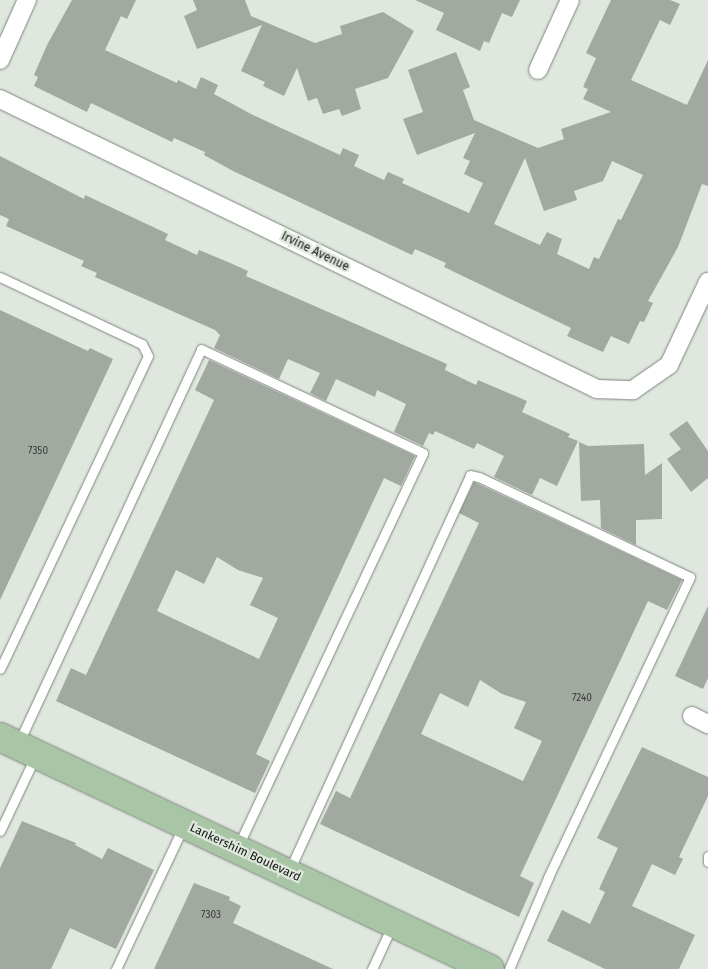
<!DOCTYPE html>
<style>
body{margin:0}
#map{position:relative;width:708px;height:969px;overflow:hidden;background:#dfe7de;font-family:"Fira Sans",sans-serif}
div>[style]{position:absolute}
[style*='--x']{left:calc(var(--x)*1px);top:calc(var(--y)*1px);width:calc(var(--w)*1px);rotate:calc(var(--a)*1deg)}
.building>*{inset:0;background:#a1a9a0}
.roads{filter:drop-shadow(0 0 1px #7e857d) drop-shadow(0 0 1px #7e857d)}
.lane>*{height:9px;margin:-4.5px;padding:0 4.5px;transform-origin:4.5px;border-radius:4.5px;background:#fff}
.street>*{height:18px;margin:-9px;padding:0 9px;transform-origin:9px;border-radius:9px;background:#fff}
.primary>*{height:28px;margin:-14px;padding:0 14px;transform-origin:14px;border-radius:14px;background:#a8c6a6}
span{translate:-50% -50%;white-space:nowrap;text-align:center;line-height:1.15;-webkit-text-stroke:4.5px #dfe7de;paint-order:stroke}
.number-label{font-size:10px;color:#383c38}
.number-label span{-webkit-text-stroke-width:0}
.street-label{font-size:12px;color:#151815}
</style>
<div id="map">
<div class="building">
<i style="clip-path:polygon(evenodd,72px 0,136px 0,127px 19px,121px 16px,105px 50px,177px 83px,178px 80px,196px 89px,201px 77px,218px 85px,214px 94px,253px 115px,340px 155px,343px 148px,359px 155px,354px 166px,384px 180px,388px 172px,404px 179px,402px 183px,469px 213px,483px 183px,464px 174px,470px 161px,463px 158px,475px 133px,417px 155px,403px 119px,423px 112px,408px 70px,456px 52px,470px 87px,463px 90px,474px 120px,538px 148px,564px 139px,561px 129px,611px 112px,583px 99px,588px 89px,583px 87px,596px 58px,586px 53px,611px 0,670px 0,680px 4px,670px 25px,660px 20px,631px 80px,687px 105px,708px 60px,708px 186px,702px 184px,678px 247px,648px 301px,653px 303px,644px 322px,640px 321px,629px 344px,611px 336px,603px 352px,567px 336px,571px 328px,444px 267px,446px 263px,415px 249px,412px 255px,233px 171px,204px 155px,205px 152px,174px 138px,172px 142px,91px 103px,87px 112px,34px 86px,38px 77px,34px 75px,47px 45px,72px 0,525px 158px,544px 211px,577px 200px,574px 191px,603px 181px,612px 161px,643px 175px,621px 220px,618px 219px,599px 259px,594px 257px,589px 269px,557px 254px,562px 239px,547px 232px,540px 245px,494px 224px,525px 158px)"></i>
<i style="clip-path:polygon(193px 0,245px 0,251px 16px,315px 43px,342px 34px,340px 26px,383px 12px,414px 31px,388px 78px,355px 89px,361px 109px,342px 116px,339px 109px,323px 114px,317px 98px,308px 101px,297px 68px,284px 96px,263px 86px,265px 82px,241px 71px,262px 25px,197px 49px,184px 16px,197px 10px)"></i>
<i style="clip-path:polygon(415px 0,520px 0,512px 17px,502px 13px,489px 43px,484px 41px,480px 51px,436px 30px,444px 13px)"></i>
<i style="clip-path:polygon(0 156px,84px 199px,85px 195px,168px 234px,165px 240px,197px 255px,199px 250px,228px 262px,248px 271px,246px 276px,447px 364px,445px 370px,476px 385px,478px 380px,527px 401px,522px 412px,570px 434px,568px 437px,578px 441px,557px 486px,540px 478px,532px 495px,494px 477px,504px 456px,477px 443px,474px 449px,435px 431px,433px 435px,429px 433px,423px 446px,394px 432px,406px 404px,377px 390px,375px 397px,336px 379px,326px 401px,310px 393px,320px 373px,288px 359px,279px 379px,214px 348px,220px 335px,215px 330px,95px 277px,97px 273px,81px 266px,84px 261px,6px 226px,9px 219px,0 215px)"></i>
<i style="clip-path:polygon(0 310px,88px 351px,90px 348px,113px 359px,0 600px)"></i>
<i style="clip-path:polygon(evenodd,209px 360px,415px 456px,401px 486px,384px 478px,256px 754px,270px 761px,255px 793px,56px 701px,71px 668px,86px 675px,214px 400px,195px 390px,209px 360px,217px 557px,238px 570px,263px 578px,250px 605px,278px 618px,259px 659px,157px 611px,176px 570px,204px 584px,217px 557px)"></i>
<i style="clip-path:polygon(687px 421px,708px 451px,708px 478px,691px 492px,667px 459px,681px 449px,669px 434px)"></i>
<i style="clip-path:polygon(579px 442px,588px 446px,644px 444px,645px 475px,662px 463px,662px 519px,636px 520px,636px 545px,601px 528px,600px 500px,581px 501px)"></i>
<i style="clip-path:polygon(evenodd,474px 482px,682px 580px,667px 610px,648px 601px,520px 876px,534px 883px,519px 917px,320px 824px,336px 791px,350px 798px,479px 523px,459px 513px,474px 482px,480px 680px,502px 694px,526px 702px,514px 728px,542px 741px,523px 781px,421px 734px,440px 693px,468px 707px,480px 680px)"></i>
<i style="clip-path:polygon(708px 606px,708px 678px,703px 689px,675px 676px)"></i>
<i style="clip-path:polygon(642px 747px,708px 777px,708px 796px,679px 857px,683px 859px,675px 875px,652px 864px,632px 906px,695px 935px,679px 969px,605px 969px,547px 941px,562px 910px,590px 924px,605px 892px,599px 889px,618px 848px,597px 838px)"></i>
<i style="clip-path:polygon(22px 821px,76px 843px,75px 845px,102px 859px,108px 848px,154px 870px,116px 949px,70px 928px,51px 969px,0 969px,0 868px)"></i>
<i style="clip-path:polygon(194px 883px,230px 897px,229px 900px,241px 906px,233px 923px,333px 969px,154px 969px)"></i>
</div>
<div class="roads">
<div class="lane">
<i style="--x:0;--y:277;--w:157;--a:25.3"></i>
<i style="--x:142;--y:344;--w:13;--a:63"></i>
<i style="--x:148;--y:356;--w:346;--a:115.3"></i>
<i style="--x:18;--y:744;--w:435;--a:-65.1"></i>
<i style="--x:201;--y:349;--w:245;--a:25.1"></i>
<i style="--x:423;--y:453;--w:435;--a:115.2"></i>
<i style="--x:0;--y:831;--w:82;--a:-64.7"></i>
<i style="--x:708;--y:856;--w:6;--a:90"></i>
<i style="--x:289;--y:871;--w:435;--a:-65.4"></i>
<i style="--x:470;--y:475;--w:9;--a:13"></i>
<i style="--x:479;--y:477;--w:233;--a:25.4"></i>
<i style="--x:690;--y:577;--w:333;--a:115.3"></i>
<i style="--x:548;--y:878;--w:99;--a:113.2"></i>
<i style="--x:116;--y:969;--w:157;--a:-64.7"></i>
<i style="--x:372;--y:969;--w:47;--a:-65.1"></i>
</div>
<div class="street">
<i style="--x:0;--y:60;--w:66;--a:-65.8"></i>
<i style="--x:538;--y:70;--w:77;--a:-65.4"></i>
<i style="--x:0;--y:99;--w:664;--a:25.91"></i>
<i style="--x:597;--y:389;--w:36;--a:2"></i>
<i style="--x:633;--y:390;--w:44;--a:-34.8"></i>
<i style="--x:669;--y:365;--w:92;--a:-64.8"></i>
<i style="--x:692;--y:716;--w:18;--a:27"></i>
</div>
<div class="primary">
<i style="--x:0;--y:737;--w:542;--a:25.34"></i>
</div>
</div>
<div class="number-label">
<span style="left:38px;top:452px">7350</span>
<span style="left:582px;top:699px">7240</span>
<span style="left:211px;top:916px">7303</span>
</div>
<div class="street-label">
<span style="left:315px;top:252px;rotate:26deg">Irvine Avenue</span>
<span style="left:245px;top:853px;rotate:25deg">Lankershim Boulevard</span>
</div>
</div>
